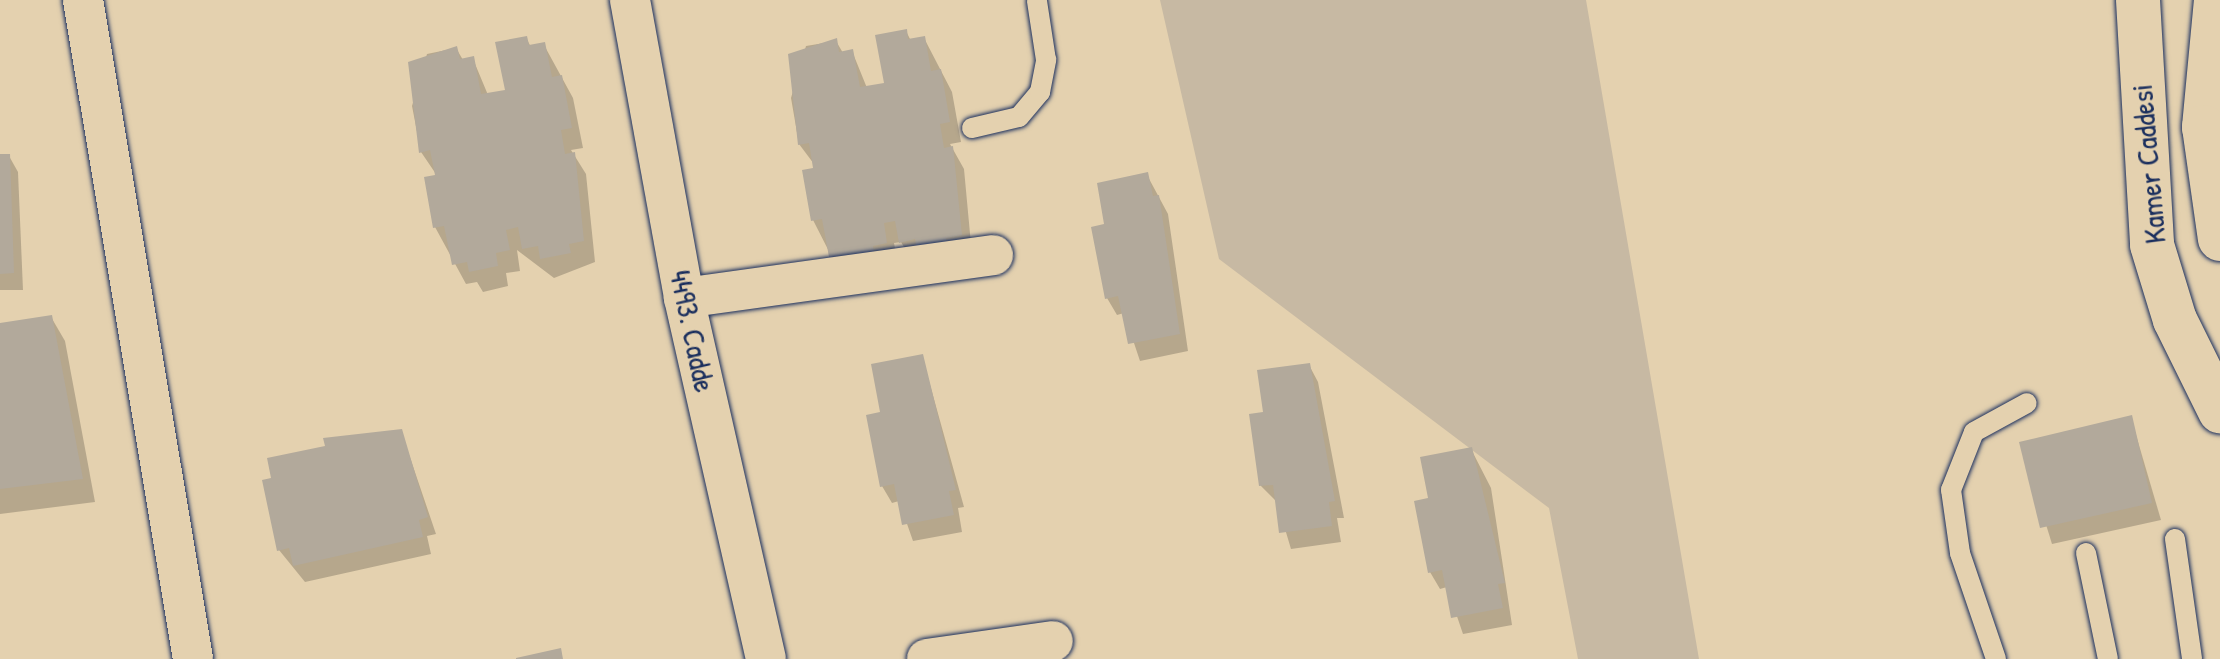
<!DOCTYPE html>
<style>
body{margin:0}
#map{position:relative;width:2220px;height:659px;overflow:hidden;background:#e4d1af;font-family:"Patrick Hand",sans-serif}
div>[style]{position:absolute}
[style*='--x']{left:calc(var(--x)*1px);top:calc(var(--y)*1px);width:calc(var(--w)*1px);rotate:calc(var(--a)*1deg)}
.green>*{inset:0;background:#c7b9a3}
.shadow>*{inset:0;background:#0003}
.building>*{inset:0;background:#b2a99b}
.roads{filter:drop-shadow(0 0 2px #1b2f5e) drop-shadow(0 0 2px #1b2f5e)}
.service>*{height:20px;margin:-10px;padding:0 10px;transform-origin:10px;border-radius:10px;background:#e4d1af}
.minor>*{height:40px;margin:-20px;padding:0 20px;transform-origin:20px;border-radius:20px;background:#e4d1af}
.tertiary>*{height:44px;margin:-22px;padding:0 22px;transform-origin:22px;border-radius:22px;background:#e4d1af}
span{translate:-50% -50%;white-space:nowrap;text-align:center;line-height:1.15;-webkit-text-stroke:6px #e4d1af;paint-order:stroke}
.street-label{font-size:30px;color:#1b2f5e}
</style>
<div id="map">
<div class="green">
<i style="clip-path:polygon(1160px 0,1586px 0,1699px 659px,1578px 659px,1549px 508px,1219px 259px)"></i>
</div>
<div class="shadow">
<i style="clip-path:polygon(906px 31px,911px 41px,924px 38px,952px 92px,961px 142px,950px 144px,964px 169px,972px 255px,913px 262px,901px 242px,894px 243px,898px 264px,842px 277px,813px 220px,814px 164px,799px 144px,791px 98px,806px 46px,836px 41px,843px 53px,852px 51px,867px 88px,886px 84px)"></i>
<i style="clip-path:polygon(526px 38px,531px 47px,544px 45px,573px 98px,583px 148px,571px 150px,586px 174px,595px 262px,554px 278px,517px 250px,520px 271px,506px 273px,508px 286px,483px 292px,477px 282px,466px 284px,435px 227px,438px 177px,421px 152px,412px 106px,427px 54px,456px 48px,463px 60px,473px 59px,488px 95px,507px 91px)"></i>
<i style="clip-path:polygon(0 156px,9px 156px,18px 172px,23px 290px,0 290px)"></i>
<i style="clip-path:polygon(1147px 175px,1168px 214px,1188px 351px,1140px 361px,1124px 313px,1117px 315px,1107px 298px,1107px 225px)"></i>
<i style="clip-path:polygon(51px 317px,65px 341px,95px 502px,0 514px,0 325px)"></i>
<i style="clip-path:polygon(922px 356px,964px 507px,958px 508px,962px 532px,913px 541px,899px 501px,892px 503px,882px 486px)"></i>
<i style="clip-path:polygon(1309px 365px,1318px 382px,1344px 518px,1337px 518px,1341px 542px,1291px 549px,1277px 502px,1261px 486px,1265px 414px)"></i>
<i style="clip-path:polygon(2131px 418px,2161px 520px,2052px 544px,2021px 443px)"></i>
<i style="clip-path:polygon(401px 431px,436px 534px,427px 536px,431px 554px,305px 582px,279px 550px)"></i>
<i style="clip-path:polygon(1471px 449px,1491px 488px,1512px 625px,1463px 634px,1447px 587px,1440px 589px,1430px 572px,1430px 500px)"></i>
</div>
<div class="building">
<i style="clip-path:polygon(907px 29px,908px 39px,925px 36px,931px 71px,941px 69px,950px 122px,940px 124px,944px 148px,953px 146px,962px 235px,946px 238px,947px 247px,918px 252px,915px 239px,899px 243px,895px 221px,884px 223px,887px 243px,873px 246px,875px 259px,846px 265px,845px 255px,829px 257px,822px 219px,811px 221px,802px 170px,813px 168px,809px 143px,798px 145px,788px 54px,837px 38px,839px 52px,853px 49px,860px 87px,884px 83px,875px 35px)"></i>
<i style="clip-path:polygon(527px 36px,529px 45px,545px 42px,552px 77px,562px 75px,572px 128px,561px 130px,565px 154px,575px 152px,584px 241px,569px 244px,571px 253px,540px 259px,538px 246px,522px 249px,518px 227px,506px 230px,510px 250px,496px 253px,498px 266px,469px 272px,467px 262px,452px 265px,444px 226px,433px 228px,424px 177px,435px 175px,430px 150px,419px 153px,408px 62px,457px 46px,460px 59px,474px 56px,481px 94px,505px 90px,495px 42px)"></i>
<i style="clip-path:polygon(0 154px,10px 154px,14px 273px,0 274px)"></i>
<i style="clip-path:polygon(1148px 172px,1153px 196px,1159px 195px,1180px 334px,1128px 344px,1118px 296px,1105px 299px,1091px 227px,1104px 224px,1097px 183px)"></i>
<i style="clip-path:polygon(52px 315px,83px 479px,0 489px,0 323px)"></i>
<i style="clip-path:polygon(923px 354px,956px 490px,949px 491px,954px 515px,902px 525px,894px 484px,880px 487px,866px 415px,880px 412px,871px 364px)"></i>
<i style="clip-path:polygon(1310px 363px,1335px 501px,1329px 502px,1332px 526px,1279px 533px,1273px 485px,1259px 486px,1249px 414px,1263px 412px,1257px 370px)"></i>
<i style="clip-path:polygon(2132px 415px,2152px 503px,2040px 528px,2019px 442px)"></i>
<i style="clip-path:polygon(402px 429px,428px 517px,419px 520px,423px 537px,293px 566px,289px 548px,277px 551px,262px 480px,271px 478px,267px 458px,325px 446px,323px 438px)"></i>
<i style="clip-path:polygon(1472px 447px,1505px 583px,1498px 584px,1503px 608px,1451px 618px,1442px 570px,1428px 573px,1414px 501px,1428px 498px,1420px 457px)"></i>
<i style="clip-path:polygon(561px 648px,563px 659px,516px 659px,516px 658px)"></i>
</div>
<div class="roads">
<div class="service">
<i style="--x:972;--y:128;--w:48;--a:-13.2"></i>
<i style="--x:1019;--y:117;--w:33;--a:-50"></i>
<i style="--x:1040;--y:92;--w:33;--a:-79"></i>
<i style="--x:1046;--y:60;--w:60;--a:-98.7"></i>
<i style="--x:2175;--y:539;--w:121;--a:81.9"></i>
<i style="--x:2086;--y:553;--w:108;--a:78.3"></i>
<i style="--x:1996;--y:659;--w:112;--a:-108.8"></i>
<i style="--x:1960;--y:553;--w:64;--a:-98.1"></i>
<i style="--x:1951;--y:490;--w:62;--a:-68.4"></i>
<i style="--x:1974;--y:432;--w:60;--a:-28.7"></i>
</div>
<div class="minor">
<i style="--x:83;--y:0;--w:668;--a:80.52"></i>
<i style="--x:630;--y:0;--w:303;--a:79.7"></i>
<i style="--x:684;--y:298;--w:370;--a:77.2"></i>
<i style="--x:684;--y:298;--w:312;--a:-7.9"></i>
<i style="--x:927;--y:659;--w:127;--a:-8.1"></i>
</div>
<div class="tertiary">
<i style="--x:2138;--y:0;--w:245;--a:86.7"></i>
<i style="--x:2152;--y:245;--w:78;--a:73"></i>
<i style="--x:2175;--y:320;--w:102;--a:63.7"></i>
<i style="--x:2216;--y:0;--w:128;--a:95.4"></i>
<i style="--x:2204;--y:127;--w:113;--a:81.9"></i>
</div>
</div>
<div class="street-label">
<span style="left:2148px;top:164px;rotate:-95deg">Kamer Caddesi</span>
<span style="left:693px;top:331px;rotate:78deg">4493. Cadde</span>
</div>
</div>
